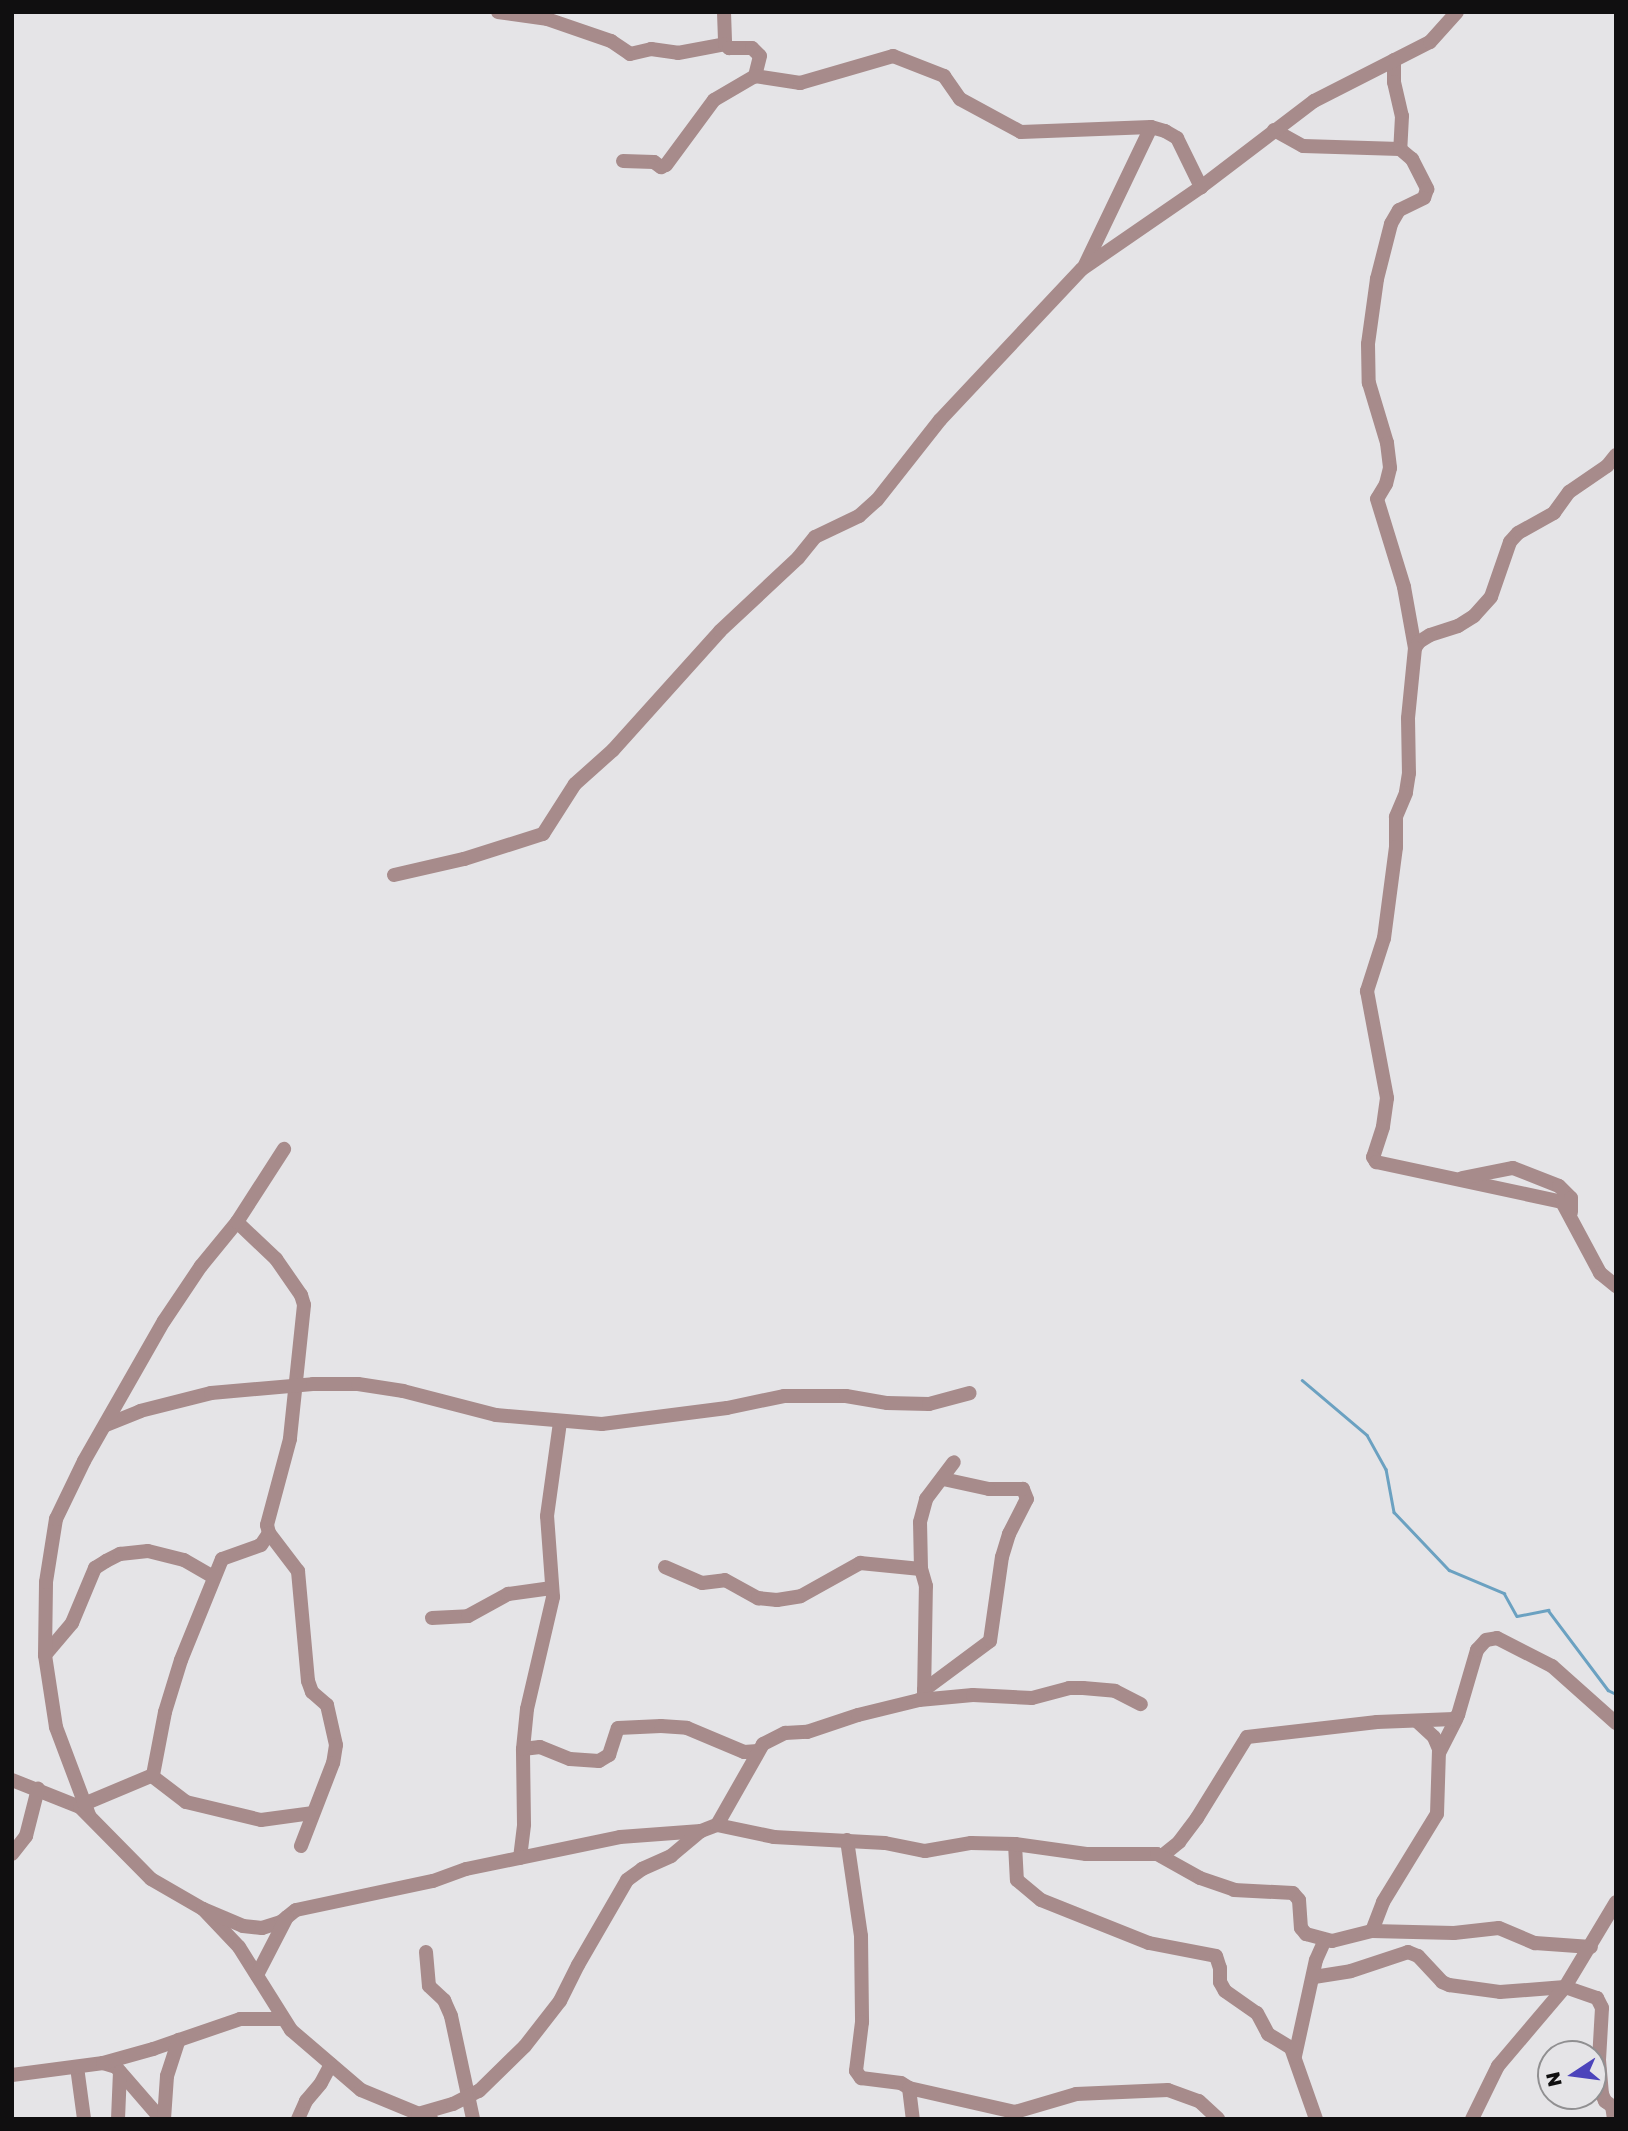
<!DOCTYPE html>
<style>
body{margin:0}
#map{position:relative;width:1628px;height:2131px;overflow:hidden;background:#e5e4e7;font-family:"Golos Text",sans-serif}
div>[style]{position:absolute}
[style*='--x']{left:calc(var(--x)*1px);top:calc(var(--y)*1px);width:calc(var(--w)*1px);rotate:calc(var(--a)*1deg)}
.stream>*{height:2.5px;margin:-1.25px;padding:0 1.25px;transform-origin:1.25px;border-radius:1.25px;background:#6ba1c1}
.minor>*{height:14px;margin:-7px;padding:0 7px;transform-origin:7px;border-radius:7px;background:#a78b8b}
span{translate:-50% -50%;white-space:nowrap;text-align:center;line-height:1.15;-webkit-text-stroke:7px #e5e4e7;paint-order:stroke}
.frame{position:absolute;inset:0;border:14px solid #100f10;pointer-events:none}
.north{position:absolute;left:1537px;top:2040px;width:70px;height:70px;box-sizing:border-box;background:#e5e4e7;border:2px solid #908f91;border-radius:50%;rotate:257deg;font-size:19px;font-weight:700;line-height:28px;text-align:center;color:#100f10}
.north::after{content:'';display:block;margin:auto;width:24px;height:32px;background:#4c44bb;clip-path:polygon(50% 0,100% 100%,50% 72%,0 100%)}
</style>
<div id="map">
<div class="stream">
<i style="--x:1302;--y:1380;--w:85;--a:40.2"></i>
<i style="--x:1367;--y:1435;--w:39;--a:61"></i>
<i style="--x:1386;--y:1469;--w:44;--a:79.5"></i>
<i style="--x:1394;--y:1512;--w:80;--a:46.5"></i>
<i style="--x:1449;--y:1570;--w:60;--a:22.7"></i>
<i style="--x:1504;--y:1593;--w:26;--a:61"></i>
<i style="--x:1517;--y:1616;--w:32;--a:-11"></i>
<i style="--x:1548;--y:1610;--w:100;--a:53.1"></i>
<i style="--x:1608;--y:1690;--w:9;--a:27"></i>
</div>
<div class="minor">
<i style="--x:498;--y:12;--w:49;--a:8.1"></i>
<i style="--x:547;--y:19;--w:68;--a:19"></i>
<i style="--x:611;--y:41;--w:23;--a:34"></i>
<i style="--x:630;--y:54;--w:22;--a:-13"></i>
<i style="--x:651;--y:49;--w:27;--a:8"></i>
<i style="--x:678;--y:53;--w:48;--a:-10.8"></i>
<i style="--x:724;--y:12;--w:32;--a:88"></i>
<i style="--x:725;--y:44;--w:6;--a:45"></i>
<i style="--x:729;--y:48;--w:23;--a:0"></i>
<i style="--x:752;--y:48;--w:11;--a:45"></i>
<i style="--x:760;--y:56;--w:21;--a:104"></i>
<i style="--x:1394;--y:60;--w:22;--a:90"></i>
<i style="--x:1394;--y:82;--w:35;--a:77"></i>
<i style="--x:1402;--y:116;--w:33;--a:93"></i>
<i style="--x:1274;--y:130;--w:33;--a:29"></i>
<i style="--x:1303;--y:146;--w:97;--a:1.8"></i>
<i style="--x:1400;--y:149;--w:16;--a:40"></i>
<i style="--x:1412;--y:159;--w:34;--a:63"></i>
<i style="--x:1427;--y:189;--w:9;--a:108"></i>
<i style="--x:1424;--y:198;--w:28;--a:154"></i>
<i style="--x:1399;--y:210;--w:16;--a:120"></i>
<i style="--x:1391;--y:224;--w:57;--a:104.3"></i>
<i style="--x:1377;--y:279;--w:66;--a:97.9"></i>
<i style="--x:1368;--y:344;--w:39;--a:89"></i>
<i style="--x:1369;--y:383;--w:63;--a:73.3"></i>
<i style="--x:1387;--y:443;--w:25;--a:83"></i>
<i style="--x:1390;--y:468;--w:16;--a:104"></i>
<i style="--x:1386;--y:484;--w:17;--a:121"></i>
<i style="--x:1377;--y:499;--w:92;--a:72.9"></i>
<i style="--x:1404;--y:587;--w:62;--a:79.8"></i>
<i style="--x:623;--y:161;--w:31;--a:2"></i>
<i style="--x:654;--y:162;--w:9;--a:36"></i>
<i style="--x:661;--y:167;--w:5;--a:-22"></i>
<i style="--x:666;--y:165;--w:81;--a:-53.6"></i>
<i style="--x:714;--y:100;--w:48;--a:-30.3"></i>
<i style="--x:755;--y:76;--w:46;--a:8.8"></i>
<i style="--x:800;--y:83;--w:97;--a:-16.2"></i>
<i style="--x:893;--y:56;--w:55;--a:21.4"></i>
<i style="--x:944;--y:76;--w:28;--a:55"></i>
<i style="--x:960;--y:99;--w:69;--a:28.4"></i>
<i style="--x:1021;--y:132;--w:130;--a:-2.2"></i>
<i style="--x:1151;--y:127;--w:15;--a:16"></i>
<i style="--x:1165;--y:131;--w:14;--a:30"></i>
<i style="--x:1177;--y:138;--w:55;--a:63.9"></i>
<i style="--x:1085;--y:265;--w:153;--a:-64.4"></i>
<i style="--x:1616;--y:455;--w:14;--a:129"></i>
<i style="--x:1607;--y:466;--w:46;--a:145.6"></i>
<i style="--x:1569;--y:492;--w:26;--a:126"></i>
<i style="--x:1554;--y:513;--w:41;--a:150.9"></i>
<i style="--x:1518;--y:533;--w:12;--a:132"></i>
<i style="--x:1510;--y:542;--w:58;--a:109.1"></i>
<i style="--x:1491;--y:597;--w:25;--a:132"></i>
<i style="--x:1474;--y:616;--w:19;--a:148"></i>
<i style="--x:1458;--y:626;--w:29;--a:162"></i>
<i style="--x:1430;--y:635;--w:13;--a:148"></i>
<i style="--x:1419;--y:642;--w:7;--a:124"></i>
<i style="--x:1415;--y:648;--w:70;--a:95.7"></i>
<i style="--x:1408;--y:718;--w:55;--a:89"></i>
<i style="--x:1409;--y:773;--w:20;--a:99"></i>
<i style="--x:1406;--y:793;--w:26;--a:113"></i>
<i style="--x:1396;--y:817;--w:30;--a:90"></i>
<i style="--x:1396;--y:847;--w:92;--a:97.5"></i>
<i style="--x:1384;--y:938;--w:56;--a:107.8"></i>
<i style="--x:1367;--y:991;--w:109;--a:79.4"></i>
<i style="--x:1387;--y:1098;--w:29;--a:98"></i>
<i style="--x:1383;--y:1127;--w:32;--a:108"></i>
<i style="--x:1373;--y:1157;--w:6;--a:59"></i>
<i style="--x:1376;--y:1162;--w:190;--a:12.1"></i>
<i style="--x:1562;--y:1202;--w:81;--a:61.8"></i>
<i style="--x:1600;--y:1273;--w:21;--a:39"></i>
<i style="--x:394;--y:875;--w:72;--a:-12.9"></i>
<i style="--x:464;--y:859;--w:83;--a:-17.6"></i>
<i style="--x:543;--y:834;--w:59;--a:-57.4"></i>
<i style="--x:575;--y:784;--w:51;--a:-41.8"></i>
<i style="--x:613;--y:750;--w:160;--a:-48"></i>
<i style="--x:720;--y:631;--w:107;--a:-43.1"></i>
<i style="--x:798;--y:558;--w:27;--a:-51"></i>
<i style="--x:815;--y:537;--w:49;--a:-25.5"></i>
<i style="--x:859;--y:516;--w:24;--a:-42"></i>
<i style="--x:877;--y:500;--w:102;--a:-51.8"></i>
<i style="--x:940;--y:420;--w:207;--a:-46.8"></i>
<i style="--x:1082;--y:269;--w:145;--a:-34.6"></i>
<i style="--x:1201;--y:187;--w:142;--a:-37.3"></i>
<i style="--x:1314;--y:101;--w:130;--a:-27"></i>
<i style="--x:1430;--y:42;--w:40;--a:-48"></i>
<i style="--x:1462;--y:1178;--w:52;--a:-11.1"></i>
<i style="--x:1513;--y:1168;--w:49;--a:21.4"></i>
<i style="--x:1559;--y:1186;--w:17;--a:45"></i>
<i style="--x:1571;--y:1198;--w:14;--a:90"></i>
<i style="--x:237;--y:1222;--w:54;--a:43.5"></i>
<i style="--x:276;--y:1259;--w:44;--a:55.2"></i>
<i style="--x:301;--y:1295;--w:10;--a:73"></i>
<i style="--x:304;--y:1305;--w:135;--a:96"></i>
<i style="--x:290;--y:1439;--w:89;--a:105"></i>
<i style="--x:267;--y:1525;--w:8;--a:76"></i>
<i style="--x:269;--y:1533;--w:48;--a:52.7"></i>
<i style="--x:298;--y:1571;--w:110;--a:84.8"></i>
<i style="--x:308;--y:1681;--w:12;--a:70"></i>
<i style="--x:312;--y:1692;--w:20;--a:41"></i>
<i style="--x:327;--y:1705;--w:41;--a:77.3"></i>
<i style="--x:336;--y:1745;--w:18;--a:99"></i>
<i style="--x:333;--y:1763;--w:89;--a:111.1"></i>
<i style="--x:106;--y:1425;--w:37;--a:-22"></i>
<i style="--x:140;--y:1411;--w:73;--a:-14.2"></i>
<i style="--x:211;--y:1393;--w:102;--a:-5"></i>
<i style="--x:313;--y:1384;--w:45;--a:0"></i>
<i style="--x:358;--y:1384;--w:46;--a:8.8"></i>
<i style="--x:403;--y:1391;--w:96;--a:14.5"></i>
<i style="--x:496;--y:1415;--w:106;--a:4.9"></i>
<i style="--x:602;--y:1424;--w:126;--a:-7.3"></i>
<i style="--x:727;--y:1408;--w:58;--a:-11.9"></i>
<i style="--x:784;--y:1396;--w:62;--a:0"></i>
<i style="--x:846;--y:1396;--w:42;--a:9.7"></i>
<i style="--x:887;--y:1403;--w:42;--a:1.4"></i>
<i style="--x:929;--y:1404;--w:42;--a:-15"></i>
<i style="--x:665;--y:1567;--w:40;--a:23.4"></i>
<i style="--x:702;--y:1583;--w:23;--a:-7"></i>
<i style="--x:725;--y:1580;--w:38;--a:29"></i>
<i style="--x:758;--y:1598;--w:19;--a:6"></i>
<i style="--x:777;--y:1600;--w:24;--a:-9"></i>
<i style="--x:801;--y:1596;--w:68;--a:-29.2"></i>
<i style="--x:860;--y:1563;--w:61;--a:5.6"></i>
<i style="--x:432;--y:1618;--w:36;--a:-3"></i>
<i style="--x:468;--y:1616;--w:46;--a:-28.8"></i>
<i style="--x:508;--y:1594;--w:44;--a:-7.8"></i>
<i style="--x:45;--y:1655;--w:42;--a:-49.8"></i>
<i style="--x:72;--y:1623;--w:60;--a:-67.3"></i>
<i style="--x:95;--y:1568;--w:13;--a:-32"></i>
<i style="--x:106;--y:1561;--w:16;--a:-27"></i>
<i style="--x:120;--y:1554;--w:28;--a:-6"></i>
<i style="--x:148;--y:1551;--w:37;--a:14"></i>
<i style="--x:184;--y:1560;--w:34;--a:30"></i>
<i style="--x:924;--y:1690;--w:82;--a:-36.6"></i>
<i style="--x:990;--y:1641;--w:85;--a:-81.9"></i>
<i style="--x:1002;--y:1557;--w:24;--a:-73"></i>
<i style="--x:1009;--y:1534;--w:39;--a:-63"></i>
<i style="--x:1027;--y:1499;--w:11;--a:-112"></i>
<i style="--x:1023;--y:1489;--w:34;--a:180"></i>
<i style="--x:989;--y:1489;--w:47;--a:-167.7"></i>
<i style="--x:924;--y:1696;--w:110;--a:-89"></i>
<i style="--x:926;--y:1586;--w:18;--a:-106"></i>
<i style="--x:921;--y:1569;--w:47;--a:-91.2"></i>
<i style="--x:920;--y:1522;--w:24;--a:-75"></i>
<i style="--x:926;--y:1499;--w:46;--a:-52.9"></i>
<i style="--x:523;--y:1749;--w:17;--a:-7"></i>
<i style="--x:540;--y:1747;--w:32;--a:22"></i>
<i style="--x:570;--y:1759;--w:29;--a:4"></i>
<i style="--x:599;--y:1761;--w:12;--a:-31"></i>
<i style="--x:609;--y:1755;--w:28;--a:-72"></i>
<i style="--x:618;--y:1728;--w:43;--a:-2.7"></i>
<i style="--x:661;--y:1726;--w:26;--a:4"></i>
<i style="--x:687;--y:1728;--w:62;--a:22.8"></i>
<i style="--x:744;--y:1752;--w:14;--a:-4"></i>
<i style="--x:1439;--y:1753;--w:39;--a:-63"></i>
<i style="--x:152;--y:1776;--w:43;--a:37.4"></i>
<i style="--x:186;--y:1802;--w:77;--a:13.5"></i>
<i style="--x:261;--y:1820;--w:51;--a:-7.8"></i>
<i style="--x:12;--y:1780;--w:73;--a:21.7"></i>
<i style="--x:80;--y:1807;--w:101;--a:45.4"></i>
<i style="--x:151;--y:1879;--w:60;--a:30"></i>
<i style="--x:203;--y:1909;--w:52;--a:46.5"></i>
<i style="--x:239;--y:1947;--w:98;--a:57.9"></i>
<i style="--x:291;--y:2030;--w:92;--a:40.6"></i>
<i style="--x:361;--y:2090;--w:76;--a:22.5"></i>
<i style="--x:84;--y:1804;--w:75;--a:-22.8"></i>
<i style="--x:153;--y:1775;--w:64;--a:-79.2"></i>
<i style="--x:165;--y:1712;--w:54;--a:-72.9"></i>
<i style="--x:181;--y:1660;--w:109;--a:-67.9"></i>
<i style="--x:222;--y:1559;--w:41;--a:-19.7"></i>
<i style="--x:261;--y:1545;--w:14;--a:-56"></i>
<i style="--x:89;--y:1815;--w:94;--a:-110.6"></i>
<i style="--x:56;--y:1727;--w:73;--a:-98.7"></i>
<i style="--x:45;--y:1655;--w:73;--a:-89.2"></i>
<i style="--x:46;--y:1582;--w:64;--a:-81"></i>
<i style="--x:56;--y:1519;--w:64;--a:-64.2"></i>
<i style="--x:84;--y:1461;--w:161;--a:-60.3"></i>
<i style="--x:164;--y:1321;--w:66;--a:-56.1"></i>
<i style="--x:201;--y:1266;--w:57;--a:-50.7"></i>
<i style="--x:237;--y:1222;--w:87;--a:-57.2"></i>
<i style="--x:717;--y:1825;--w:93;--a:-60.4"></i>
<i style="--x:763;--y:1744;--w:25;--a:-27"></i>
<i style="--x:785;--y:1733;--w:22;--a:-3"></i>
<i style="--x:807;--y:1732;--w:54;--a:-18.4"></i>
<i style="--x:858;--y:1715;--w:63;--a:-13.8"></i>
<i style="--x:919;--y:1700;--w:54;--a:-5.3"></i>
<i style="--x:973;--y:1695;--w:59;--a:2.9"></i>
<i style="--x:1032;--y:1698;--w:38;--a:-15"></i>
<i style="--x:1069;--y:1688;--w:14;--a:0"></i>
<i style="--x:1083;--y:1688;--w:32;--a:5"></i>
<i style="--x:1115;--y:1691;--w:29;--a:27"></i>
<i style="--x:847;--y:1840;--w:97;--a:81.7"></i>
<i style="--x:861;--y:1936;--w:86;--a:89.3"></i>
<i style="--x:862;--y:2022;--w:49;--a:97"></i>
<i style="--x:856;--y:2071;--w:9;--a:54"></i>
<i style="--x:861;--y:2078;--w:40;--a:7.1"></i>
<i style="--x:901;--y:2083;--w:9;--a:32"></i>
<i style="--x:909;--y:2088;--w:109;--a:12.8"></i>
<i style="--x:1015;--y:2112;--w:64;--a:-16.4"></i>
<i style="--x:1076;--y:2094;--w:92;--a:-2.5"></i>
<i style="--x:1168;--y:2090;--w:33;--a:20"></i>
<i style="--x:1199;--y:2101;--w:26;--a:43"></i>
<i style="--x:1015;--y:1844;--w:36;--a:87"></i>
<i style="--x:1017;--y:1880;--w:31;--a:40"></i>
<i style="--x:1041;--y:1900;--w:116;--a:21.7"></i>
<i style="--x:1149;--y:1943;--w:68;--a:11"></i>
<i style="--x:1216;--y:1956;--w:13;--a:72"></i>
<i style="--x:1220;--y:1968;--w:14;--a:90"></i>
<i style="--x:1220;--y:1982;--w:10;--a:61"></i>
<i style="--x:1225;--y:1991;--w:39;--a:35"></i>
<i style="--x:1257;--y:2013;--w:24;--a:62"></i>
<i style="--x:1268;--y:2034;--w:27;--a:31"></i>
<i style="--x:1291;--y:2048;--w:75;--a:70.6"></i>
<i style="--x:12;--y:1854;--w:23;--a:-52"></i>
<i style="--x:26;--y:1836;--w:49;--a:-75.7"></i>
<i style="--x:1162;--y:1856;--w:22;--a:-39"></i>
<i style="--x:1179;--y:1842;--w:30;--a:-53"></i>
<i style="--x:1197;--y:1818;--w:95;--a:-58.3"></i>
<i style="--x:1247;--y:1737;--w:131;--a:-6.6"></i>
<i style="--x:1377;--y:1722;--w:77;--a:-2.2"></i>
<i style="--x:1454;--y:1719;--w:6;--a:-45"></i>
<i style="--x:1458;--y:1715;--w:68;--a:-73.7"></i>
<i style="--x:1477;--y:1650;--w:13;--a:-48"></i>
<i style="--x:1486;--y:1640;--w:11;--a:-10"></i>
<i style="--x:1497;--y:1638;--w:62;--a:27"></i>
<i style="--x:1552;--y:1666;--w:86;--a:41.7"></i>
<i style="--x:520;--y:1858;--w:34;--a:-83"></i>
<i style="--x:524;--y:1824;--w:75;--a:-90.8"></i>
<i style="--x:523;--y:1749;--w:40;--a:-84.3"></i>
<i style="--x:527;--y:1709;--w:115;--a:-76.9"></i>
<i style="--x:553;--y:1597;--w:81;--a:-94.2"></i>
<i style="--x:547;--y:1516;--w:95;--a:-82.1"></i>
<i style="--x:203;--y:1909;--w:43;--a:23"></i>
<i style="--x:243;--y:1926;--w:19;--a:6"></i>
<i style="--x:262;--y:1928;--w:20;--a:-18"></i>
<i style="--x:281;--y:1922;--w:19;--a:-39"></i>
<i style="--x:296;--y:1910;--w:140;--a:-12"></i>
<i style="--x:433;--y:1881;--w:35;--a:-20"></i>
<i style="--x:466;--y:1869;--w:157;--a:-11.7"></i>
<i style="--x:620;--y:1837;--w:81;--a:-4.2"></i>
<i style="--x:701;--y:1831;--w:17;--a:-21"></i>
<i style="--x:717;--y:1825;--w:58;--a:11.9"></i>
<i style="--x:774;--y:1837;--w:111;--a:3.1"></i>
<i style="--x:885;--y:1843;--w:41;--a:11.3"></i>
<i style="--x:925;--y:1851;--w:47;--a:-9.9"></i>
<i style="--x:971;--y:1843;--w:44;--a:1.3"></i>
<i style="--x:1015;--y:1844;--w:72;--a:8"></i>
<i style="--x:1086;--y:1854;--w:71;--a:0"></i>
<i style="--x:1157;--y:1854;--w:49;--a:29.2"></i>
<i style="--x:1200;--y:1878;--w:36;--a:19"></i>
<i style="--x:1234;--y:1890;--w:59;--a:2.9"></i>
<i style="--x:1293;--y:1893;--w:9;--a:49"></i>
<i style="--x:1299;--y:1900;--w:28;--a:86"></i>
<i style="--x:1301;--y:1928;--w:8;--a:50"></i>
<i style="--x:1306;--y:1934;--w:27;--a:15"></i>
<i style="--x:1332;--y:1941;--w:41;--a:-14"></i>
<i style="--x:1372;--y:1931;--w:82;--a:1.4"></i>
<i style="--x:1454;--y:1933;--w:45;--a:-6.3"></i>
<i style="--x:1499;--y:1928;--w:39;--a:23"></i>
<i style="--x:1535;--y:1943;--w:56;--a:4.1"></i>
<i style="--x:1372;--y:1931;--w:31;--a:-69"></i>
<i style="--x:1383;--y:1902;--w:103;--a:-58.5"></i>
<i style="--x:1437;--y:1814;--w:65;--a:-88.2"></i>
<i style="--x:1439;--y:1749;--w:13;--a:-113"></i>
<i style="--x:1434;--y:1737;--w:23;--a:-137"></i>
<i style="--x:426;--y:1952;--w:34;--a:85"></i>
<i style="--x:429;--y:1986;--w:21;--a:43"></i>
<i style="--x:444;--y:2000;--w:17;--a:66"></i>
<i style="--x:451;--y:2016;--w:105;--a:77.9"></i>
<i style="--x:257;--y:1975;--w:65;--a:-62.7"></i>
<i style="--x:1314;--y:1977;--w:37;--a:-9"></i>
<i style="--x:1351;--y:1971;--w:60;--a:-18.4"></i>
<i style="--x:1408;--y:1952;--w:11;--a:22"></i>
<i style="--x:1418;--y:1956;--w:35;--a:47"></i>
<i style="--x:1442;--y:1982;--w:8;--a:23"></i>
<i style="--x:1449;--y:1985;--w:51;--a:7.8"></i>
<i style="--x:1500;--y:1992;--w:65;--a:-4.4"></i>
<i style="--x:1565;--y:1987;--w:34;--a:19"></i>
<i style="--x:1597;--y:1998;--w:11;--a:63"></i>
<i style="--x:1602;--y:2008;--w:52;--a:93.3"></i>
<i style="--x:1599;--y:2060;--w:34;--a:85"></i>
<i style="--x:1602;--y:2094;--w:8;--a:67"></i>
<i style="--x:1605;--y:2101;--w:9;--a:36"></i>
<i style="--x:1612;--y:2106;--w:13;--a:81"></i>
<i style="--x:1295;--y:2056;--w:98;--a:-77.7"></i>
<i style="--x:1316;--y:1960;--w:22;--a:-66"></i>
<i style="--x:103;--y:2063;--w:14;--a:17"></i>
<i style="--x:116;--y:2067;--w:69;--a:49.1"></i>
<i style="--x:77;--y:2067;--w:52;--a:82.3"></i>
<i style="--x:12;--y:2075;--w:92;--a:-7.5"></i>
<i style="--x:103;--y:2063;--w:52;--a:-15.6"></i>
<i style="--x:153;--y:2049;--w:92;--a:-19"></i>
<i style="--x:240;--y:2019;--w:42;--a:0"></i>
<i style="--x:909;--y:2088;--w:31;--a:83"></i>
<i style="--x:418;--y:2114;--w:36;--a:-16"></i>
<i style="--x:453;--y:2104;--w:29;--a:-27"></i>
<i style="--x:479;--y:2091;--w:64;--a:-44.4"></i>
<i style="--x:525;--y:2046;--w:57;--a:-52.1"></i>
<i style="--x:560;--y:2001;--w:40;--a:-63.4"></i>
<i style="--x:578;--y:1965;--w:98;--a:-60"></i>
<i style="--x:627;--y:1880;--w:19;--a:-36"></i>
<i style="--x:642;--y:1869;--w:32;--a:-24"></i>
<i style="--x:671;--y:1856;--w:39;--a:-40"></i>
<i style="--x:118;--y:2119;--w:47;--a:-87.6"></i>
<i style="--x:164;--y:2119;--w:43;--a:-86"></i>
<i style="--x:167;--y:2076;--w:38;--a:-72"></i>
<i style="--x:298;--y:2119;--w:20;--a:-66"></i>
<i style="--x:306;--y:2101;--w:23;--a:-50"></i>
<i style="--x:321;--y:2083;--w:21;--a:-62"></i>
<i style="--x:1472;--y:2119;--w:59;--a:-63.9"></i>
<i style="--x:1498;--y:2066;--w:104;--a:-49.7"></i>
<i style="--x:1565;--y:1987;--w:99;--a:-59"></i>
</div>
<div class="frame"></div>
<div class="north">N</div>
</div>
